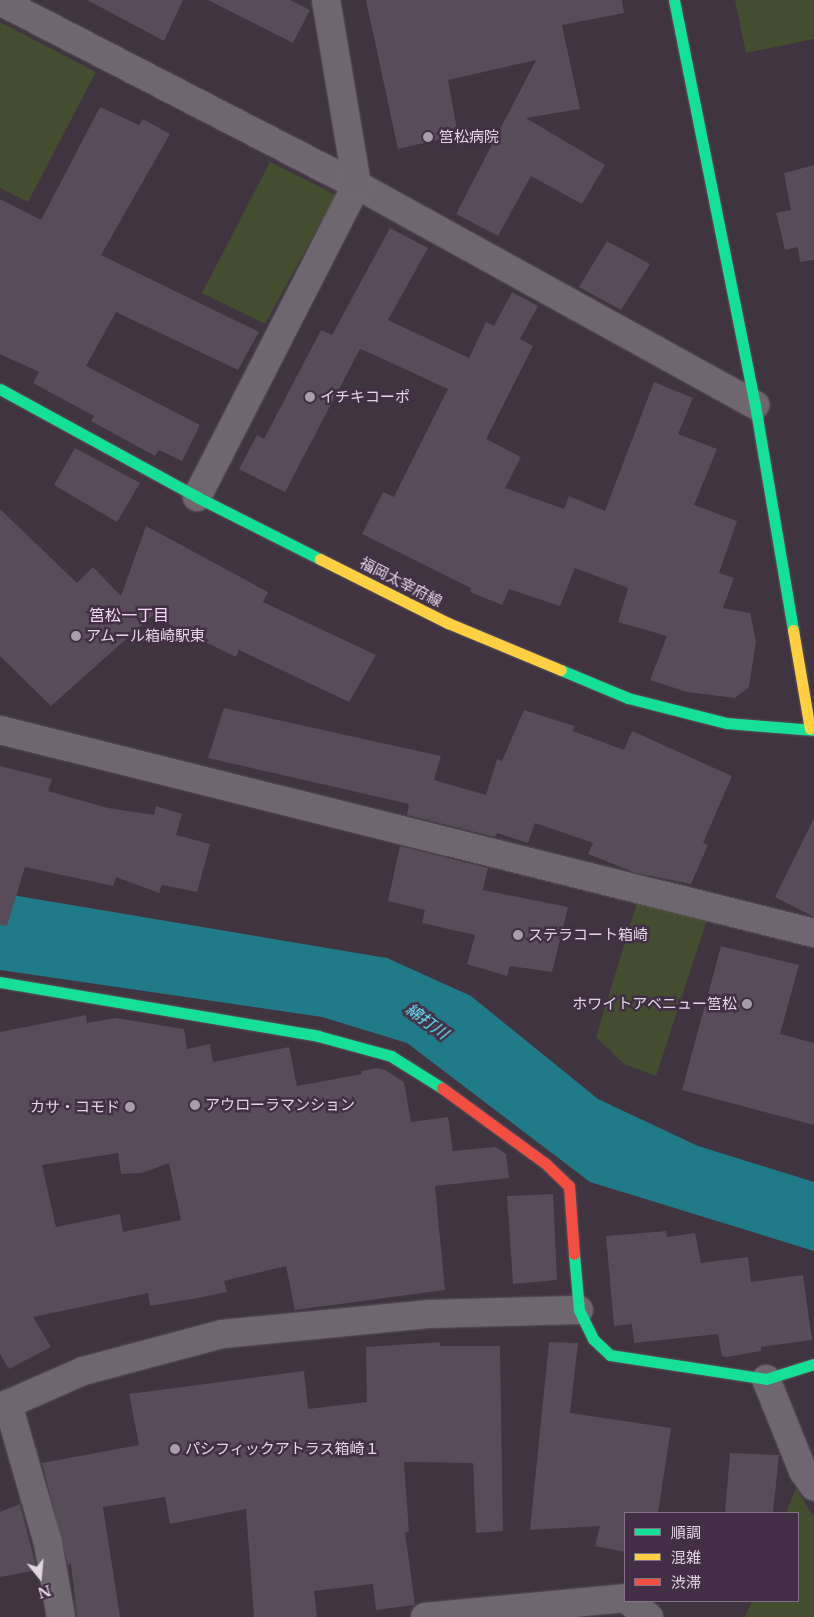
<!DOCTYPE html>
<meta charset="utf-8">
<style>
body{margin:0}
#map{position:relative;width:814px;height:1617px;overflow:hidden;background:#3f3440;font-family:"Libre Baskerville","Noto Sans JP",serif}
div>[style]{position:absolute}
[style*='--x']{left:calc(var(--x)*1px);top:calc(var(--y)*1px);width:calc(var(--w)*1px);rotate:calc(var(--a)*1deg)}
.green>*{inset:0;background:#444d30}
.water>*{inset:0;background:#217a87}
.building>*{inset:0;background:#584b5a}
.roads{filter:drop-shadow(0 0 1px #5b515c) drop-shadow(0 0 1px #5b515c)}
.street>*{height:28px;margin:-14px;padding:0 14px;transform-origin:14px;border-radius:14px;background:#6f6770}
.fast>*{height:11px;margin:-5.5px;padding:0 5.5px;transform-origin:5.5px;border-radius:5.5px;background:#16e098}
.slow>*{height:11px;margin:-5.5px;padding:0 5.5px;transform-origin:5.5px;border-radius:5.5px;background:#ffcf43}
.jam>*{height:11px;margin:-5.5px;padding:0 5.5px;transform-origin:5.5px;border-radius:5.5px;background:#f24e42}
.dots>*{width:14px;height:14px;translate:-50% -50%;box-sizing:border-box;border:2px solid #432f45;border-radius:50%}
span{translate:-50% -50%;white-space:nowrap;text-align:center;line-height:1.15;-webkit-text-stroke:5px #432f45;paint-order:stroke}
.poi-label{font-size:15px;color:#e2d5e4}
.left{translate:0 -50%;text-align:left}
.right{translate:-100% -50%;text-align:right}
.street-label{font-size:15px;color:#e2d5e4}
.neighbourhood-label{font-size:16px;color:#f4dbf7}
.water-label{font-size:16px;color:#68ecfe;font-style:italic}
.legend{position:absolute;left:624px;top:1512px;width:175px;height:90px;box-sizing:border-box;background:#432f45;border:1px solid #837185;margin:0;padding:6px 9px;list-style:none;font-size:15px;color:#e2d5e4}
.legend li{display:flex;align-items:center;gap:10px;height:25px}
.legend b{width:25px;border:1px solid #837185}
.north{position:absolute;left:15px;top:1552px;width:50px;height:50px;-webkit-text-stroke:4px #432f45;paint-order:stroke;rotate:163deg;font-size:14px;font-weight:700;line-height:20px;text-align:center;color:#e2d5e4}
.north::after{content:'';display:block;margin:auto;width:18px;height:22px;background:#e2d5e4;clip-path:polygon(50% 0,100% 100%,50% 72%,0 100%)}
</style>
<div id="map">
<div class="green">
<i style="clip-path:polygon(735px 0,814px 0,814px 39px,746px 53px)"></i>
<i style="clip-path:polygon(0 22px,96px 72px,28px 202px,0 188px)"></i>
<i style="clip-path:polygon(270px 162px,336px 195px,265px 324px,202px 293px)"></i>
<i style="clip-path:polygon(637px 903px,707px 920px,656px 1076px,624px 1064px,596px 1037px)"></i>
<i style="clip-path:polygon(796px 1488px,814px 1517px,814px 1617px,745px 1617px,752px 1601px,798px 1601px,798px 1513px,786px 1513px)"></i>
</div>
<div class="water">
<i style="clip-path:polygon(0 893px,387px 958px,471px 996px,598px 1099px,698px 1146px,814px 1182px,814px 1251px,590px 1182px,407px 1043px,322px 1017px,0 970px)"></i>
</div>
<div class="building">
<i style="clip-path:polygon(87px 0,183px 0,164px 41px)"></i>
<i style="clip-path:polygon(208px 0,290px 0,310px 10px,293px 43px)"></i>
<i style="clip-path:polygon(366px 0,622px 0,624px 13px,562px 25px,580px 109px,526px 118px,605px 165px,582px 204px,531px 176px,498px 236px,456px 214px,536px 60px,448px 80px,458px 135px,398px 149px)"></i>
<i style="clip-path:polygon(100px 107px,139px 125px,143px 119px,170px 134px,101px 255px,259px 332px,238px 370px,116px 312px,86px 366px,200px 425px,182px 461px,159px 450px,155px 456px,91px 421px,94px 416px,33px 383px,39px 372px,0 354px,0 199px,41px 220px)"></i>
<i style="clip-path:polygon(814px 165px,814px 260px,800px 262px,798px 247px,785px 250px,776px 213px,791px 210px,784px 173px)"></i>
<i style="clip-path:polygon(390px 228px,428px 248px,388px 320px,469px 358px,486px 322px,494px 326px,512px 292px,538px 306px,520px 339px,533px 346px,486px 439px,521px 457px,505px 488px,564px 509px,569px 496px,605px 511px,654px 382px,693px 398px,678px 434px,717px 449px,694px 505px,737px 521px,719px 573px,734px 578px,723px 608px,750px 613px,756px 641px,749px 687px,735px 698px,687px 692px,650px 680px,667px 636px,618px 622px,628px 588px,575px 568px,560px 606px,509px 589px,502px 605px,470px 592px,471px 588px,362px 534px,383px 492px,394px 497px,448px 389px,370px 353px,360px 349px,285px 492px,239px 469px,257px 435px,264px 439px,321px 330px,332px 335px)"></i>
<i style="clip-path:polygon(607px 241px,650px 264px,621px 310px,579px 287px)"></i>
<i style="clip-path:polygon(75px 448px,140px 483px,117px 522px,54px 485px)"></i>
<i style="clip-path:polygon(0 509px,77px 583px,93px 567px,121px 596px,146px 526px,268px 592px,263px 602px,376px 655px,349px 702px,239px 650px,236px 657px,152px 616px,51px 706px,0 656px)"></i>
<i style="clip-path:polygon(224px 708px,441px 756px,434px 780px,486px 795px,497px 759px,502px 761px,524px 710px,574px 726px,573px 731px,624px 750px,632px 731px,732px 776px,703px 843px,708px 845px,691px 884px,636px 873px,588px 854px,593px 843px,535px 823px,528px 843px,497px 833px,495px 837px,407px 815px,409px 804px,208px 758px)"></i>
<i style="clip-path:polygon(0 766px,52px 779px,48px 791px,108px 808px,154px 815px,156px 806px,182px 814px,176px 835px,210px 844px,197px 892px,162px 885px,159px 893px,116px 877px,113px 886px,25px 867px,7px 926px,0 925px)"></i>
<i style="clip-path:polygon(814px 818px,814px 917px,775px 897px)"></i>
<i style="clip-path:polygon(400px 846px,488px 868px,483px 890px,568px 907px,552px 972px,510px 966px,507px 976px,467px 964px,475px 935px,422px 923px,425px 910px,388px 901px)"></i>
<i style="clip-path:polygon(721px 946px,799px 965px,780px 1034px,814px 1043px,814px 1125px,682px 1090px)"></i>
<i style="clip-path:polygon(evenodd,86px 1015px,87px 1023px,116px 1018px,184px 1029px,187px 1049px,210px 1044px,213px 1062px,289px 1047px,297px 1086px,362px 1074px,361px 1071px,377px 1068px,385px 1070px,404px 1082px,411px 1122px,448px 1117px,453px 1151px,496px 1147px,506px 1154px,509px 1178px,435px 1186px,445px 1290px,295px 1310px,286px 1266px,224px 1281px,227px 1292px,198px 1298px,150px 1306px,148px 1293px,33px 1317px,51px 1347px,9px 1369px,0 1354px,0 1032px,86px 1015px,118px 1153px,121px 1174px,142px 1173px,169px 1163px,181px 1220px,123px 1232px,120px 1214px,56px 1227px,42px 1165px,118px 1153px)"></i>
<i style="clip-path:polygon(553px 1194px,557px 1280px,513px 1284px,507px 1196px)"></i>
<i style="clip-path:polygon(666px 1231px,667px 1237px,695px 1233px,701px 1263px,748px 1257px,751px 1282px,803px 1275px,812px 1340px,761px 1347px,761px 1351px,727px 1357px,722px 1356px,718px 1334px,634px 1343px,632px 1324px,614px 1326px,606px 1236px)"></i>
<i style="clip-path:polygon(440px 1342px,440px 1346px,500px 1346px,503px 1531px,476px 1533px,473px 1463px,404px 1462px,409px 1532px,405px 1532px,415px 1605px,376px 1610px,373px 1584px,314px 1591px,317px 1617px,254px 1617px,246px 1509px,170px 1524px,165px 1497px,103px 1507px,120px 1617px,77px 1617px,71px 1564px,68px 1565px,42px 1463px,139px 1445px,129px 1394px,304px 1371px,308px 1409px,367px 1402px,366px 1347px)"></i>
<i style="clip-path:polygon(549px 1342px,578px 1343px,570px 1413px,671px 1428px,658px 1513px,625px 1513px,625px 1552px,595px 1546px,600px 1526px,530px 1530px)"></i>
<i style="clip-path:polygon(730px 1453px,779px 1455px,773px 1513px,725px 1513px)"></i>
<i style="clip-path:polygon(20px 1504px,37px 1570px,0 1577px,0 1512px)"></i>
</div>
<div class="roads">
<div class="street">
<i style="--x:0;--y:1;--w:402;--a:27.3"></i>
<i style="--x:357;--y:185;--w:455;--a:28.9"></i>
<i style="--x:197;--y:497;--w:351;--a:-62.9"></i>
<i style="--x:357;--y:185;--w:188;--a:-99.5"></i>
<i style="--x:0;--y:730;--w:839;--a:14"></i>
<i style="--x:766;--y:1379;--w:99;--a:68.1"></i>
<i style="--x:803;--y:1471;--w:19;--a:55"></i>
<i style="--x:629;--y:1601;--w:26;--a:39"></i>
<i style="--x:61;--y:1617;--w:75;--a:-100"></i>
<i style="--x:48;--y:1543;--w:145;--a:-106.1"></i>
<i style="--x:8;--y:1404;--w:82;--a:-23.7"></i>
<i style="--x:83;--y:1371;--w:144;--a:-14.9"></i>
<i style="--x:222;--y:1334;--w:207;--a:-5.5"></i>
<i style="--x:428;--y:1314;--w:151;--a:-1.5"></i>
<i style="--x:425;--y:1617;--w:201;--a:-5.4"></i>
</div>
<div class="fast">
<i style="--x:674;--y:0;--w:413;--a:78.7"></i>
<i style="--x:755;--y:405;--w:228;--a:80.4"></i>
<i style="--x:0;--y:389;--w:225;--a:28.7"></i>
<i style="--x:197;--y:497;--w:138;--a:26.8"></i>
<i style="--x:561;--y:670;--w:73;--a:22.7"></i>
<i style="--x:628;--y:698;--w:101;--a:14.3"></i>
<i style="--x:726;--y:723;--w:88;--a:4.5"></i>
<i style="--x:0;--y:982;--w:323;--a:9.6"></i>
<i style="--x:318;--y:1036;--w:76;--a:15.3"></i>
<i style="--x:391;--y:1056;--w:60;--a:32.1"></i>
<i style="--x:574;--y:1254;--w:56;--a:84.9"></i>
<i style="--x:579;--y:1310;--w:32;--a:64"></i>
<i style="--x:593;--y:1339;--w:23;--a:43"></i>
<i style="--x:610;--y:1355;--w:158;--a:8.7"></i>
<i style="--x:766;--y:1379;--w:50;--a:-17.4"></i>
</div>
<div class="slow">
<i style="--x:320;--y:559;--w:143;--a:26.6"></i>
<i style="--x:448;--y:623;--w:122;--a:22.6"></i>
<i style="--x:793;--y:630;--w:100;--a:80.3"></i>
</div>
<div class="jam">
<i style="--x:442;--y:1088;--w:127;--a:36.1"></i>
<i style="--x:545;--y:1163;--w:33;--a:44"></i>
<i style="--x:569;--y:1186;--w:68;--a:85.8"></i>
</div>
</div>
<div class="dots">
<i style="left:428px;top:137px;background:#a99dab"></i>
<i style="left:310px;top:397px;background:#a99dab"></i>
<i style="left:76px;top:636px;background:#a99dab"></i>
<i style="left:518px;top:935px;background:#a99dab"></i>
<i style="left:747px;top:1004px;background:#a99dab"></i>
<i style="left:195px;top:1105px;background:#a99dab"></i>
<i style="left:130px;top:1107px;background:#a99dab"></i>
<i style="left:175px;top:1449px;background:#a99dab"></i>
</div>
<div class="poi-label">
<span class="left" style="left:439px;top:137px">筥松病院</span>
<span class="left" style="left:320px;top:397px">イチキコーポ</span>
<span class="left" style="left:86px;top:636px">アムール箱崎駅東</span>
<span class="left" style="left:528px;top:935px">ステラコート箱崎</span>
<span class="right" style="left:737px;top:1004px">ホワイトアベニュー筥松</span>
<span class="left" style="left:205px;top:1105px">アウローラマンション</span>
<span class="right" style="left:120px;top:1107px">カサ・コモド</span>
<span class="left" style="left:185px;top:1449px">パシフィックアトラス箱崎１</span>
</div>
<div class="street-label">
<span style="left:401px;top:582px;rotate:27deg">福岡太宰府線</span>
</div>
<div class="neighbourhood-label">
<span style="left:129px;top:615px">筥松一丁目</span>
</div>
<div class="water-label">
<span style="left:427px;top:1021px;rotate:36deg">綿打川</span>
</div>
<ul class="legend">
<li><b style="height:6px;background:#16e098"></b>順調</li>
<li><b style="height:6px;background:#ffcf43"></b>混雑</li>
<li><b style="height:6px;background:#f24e42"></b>渋滞</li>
</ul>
<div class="north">N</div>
</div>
